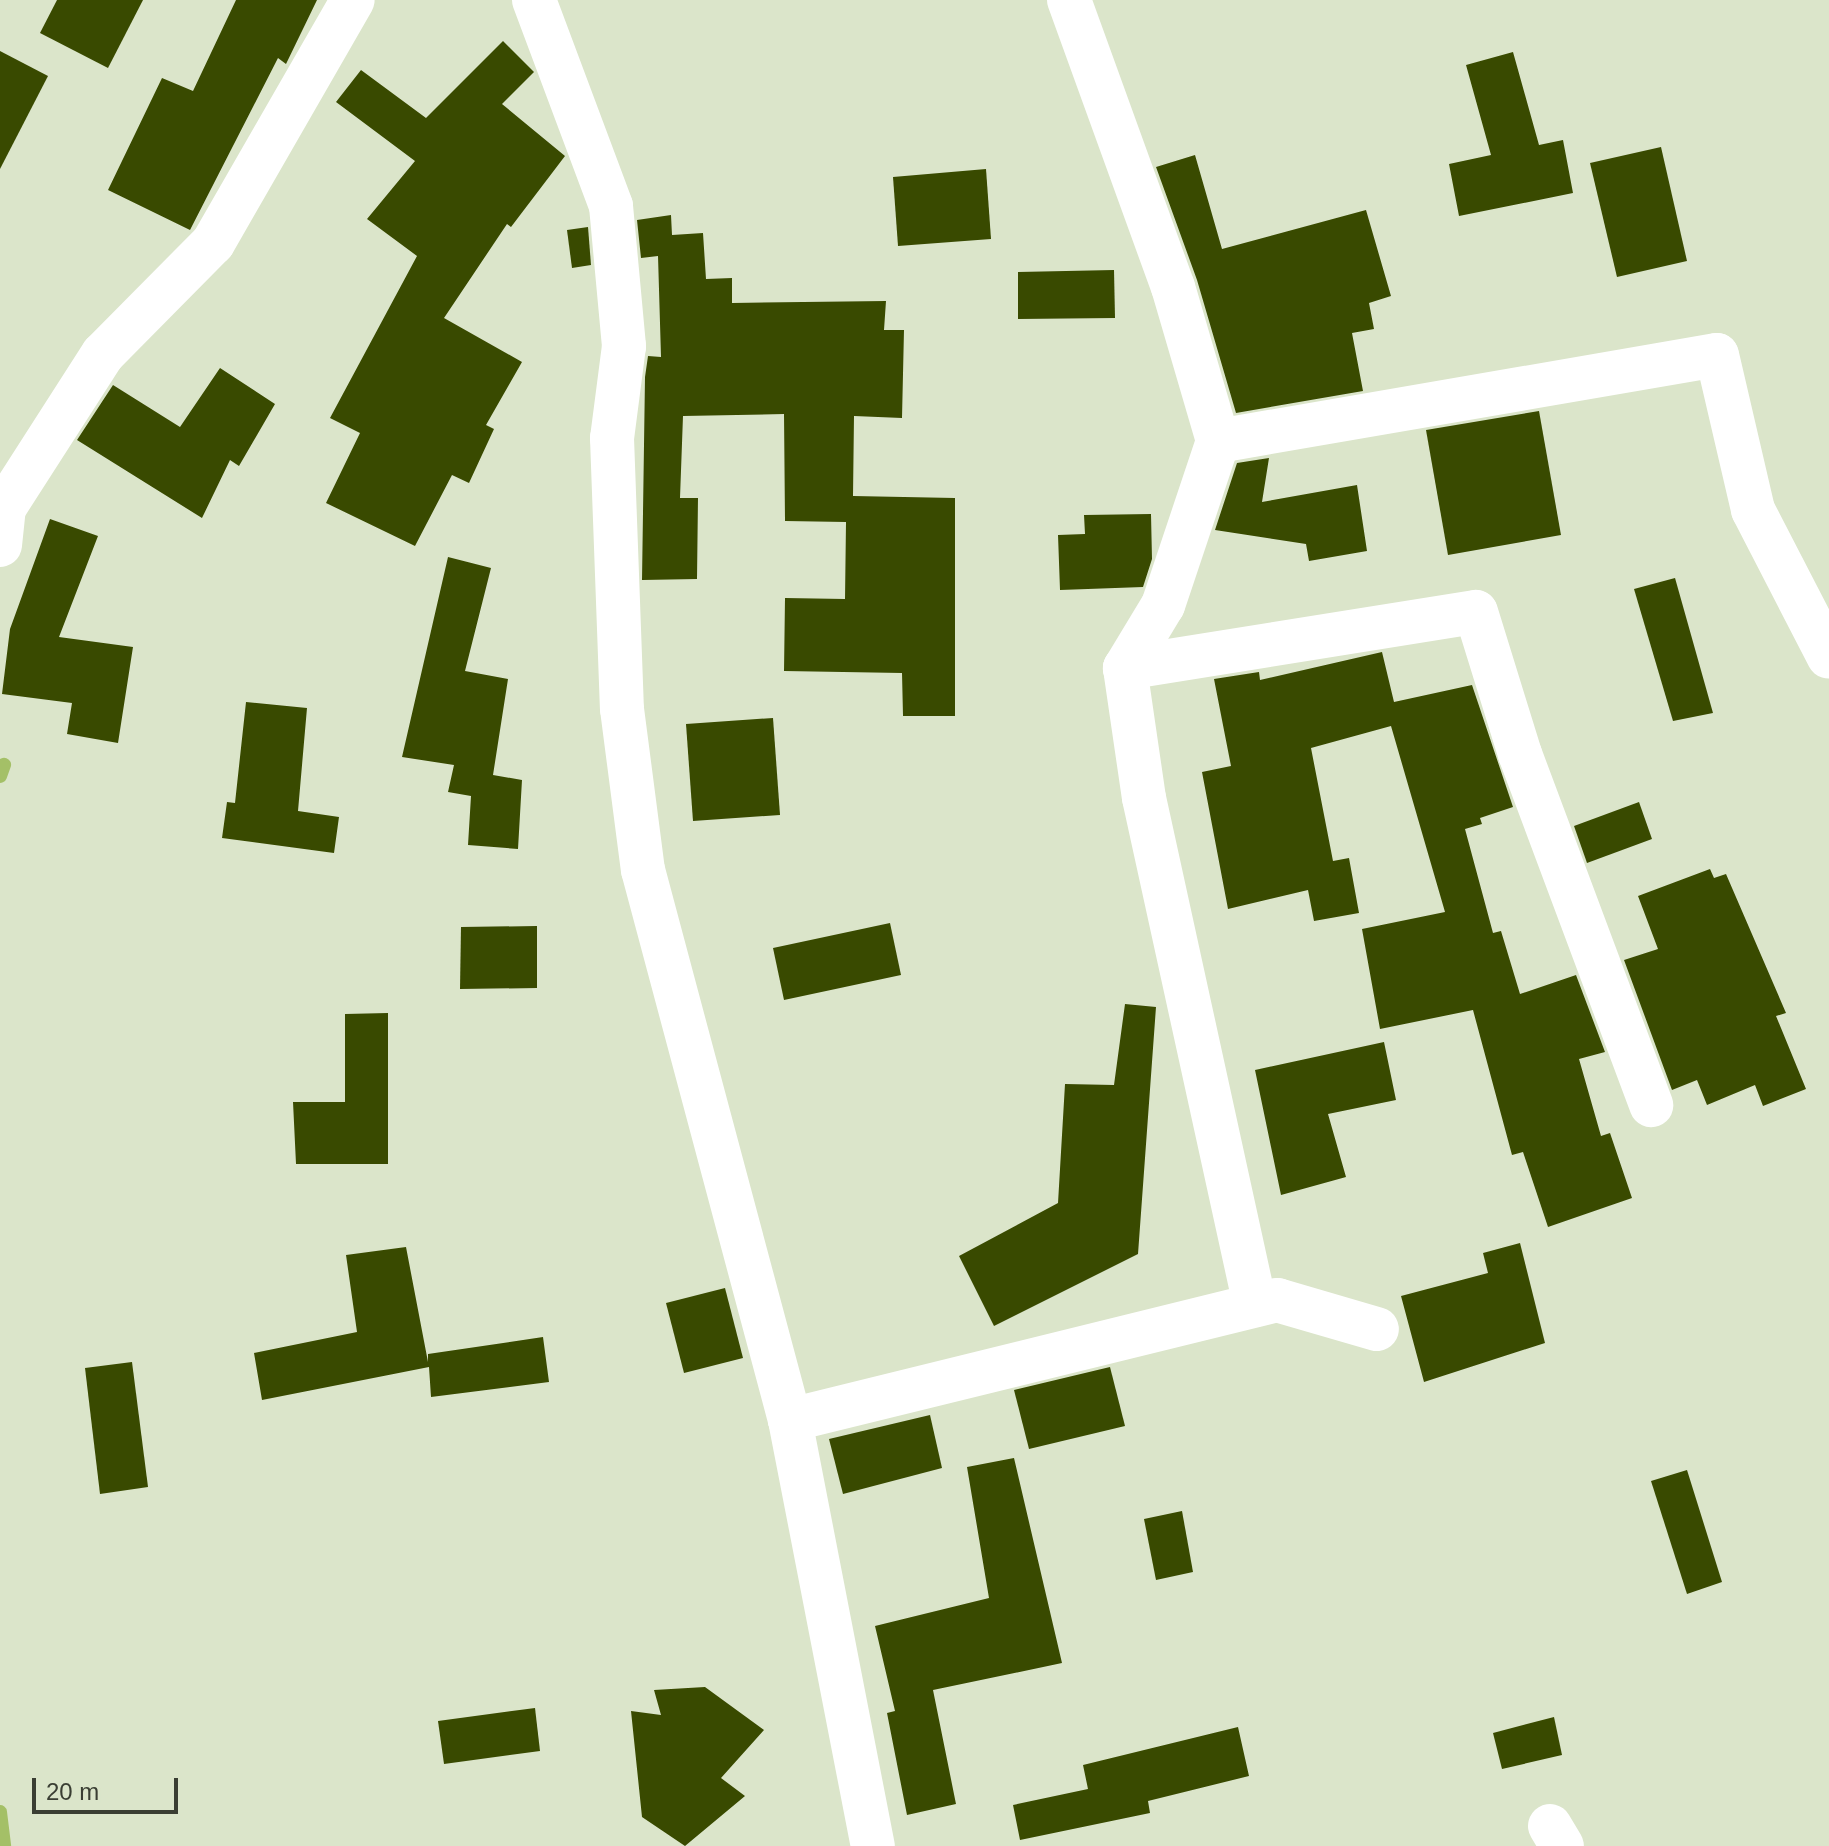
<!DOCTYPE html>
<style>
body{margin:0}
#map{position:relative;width:1829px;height:1846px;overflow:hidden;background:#dbe5ca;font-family:Helvetica,sans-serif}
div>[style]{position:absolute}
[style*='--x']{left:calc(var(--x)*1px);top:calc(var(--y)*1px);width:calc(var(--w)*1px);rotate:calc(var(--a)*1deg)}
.stream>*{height:14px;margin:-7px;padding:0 7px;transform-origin:7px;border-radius:7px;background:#a4c067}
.building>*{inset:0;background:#394a00}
.street>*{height:44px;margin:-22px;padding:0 22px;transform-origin:22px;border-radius:22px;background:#fff}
span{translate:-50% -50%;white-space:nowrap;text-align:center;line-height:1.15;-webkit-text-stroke:8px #dbe5ca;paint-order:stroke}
.scale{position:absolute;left:32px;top:1778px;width:146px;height:36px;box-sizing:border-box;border:4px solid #3a3e33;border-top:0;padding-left:10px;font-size:24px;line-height:28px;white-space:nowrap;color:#3a3e33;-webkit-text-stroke:6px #dbe5ca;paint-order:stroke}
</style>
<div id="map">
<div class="stream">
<i style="--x:0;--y:776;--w:12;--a:-70"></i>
<i style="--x:0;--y:1812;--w:34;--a:83"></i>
</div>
<div class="building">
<i style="clip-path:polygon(57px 0,143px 0,108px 68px,40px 33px)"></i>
<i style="clip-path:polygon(236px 0,317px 0,286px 64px,278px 58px,190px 230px,108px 190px,162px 78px,193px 91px)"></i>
<i style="clip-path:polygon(503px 41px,534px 72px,502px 104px,565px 156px,511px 227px,507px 224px,444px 318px,522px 362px,486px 425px,494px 429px,469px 483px,452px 475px,415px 546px,326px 503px,360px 433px,330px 418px,417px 256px,367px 219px,415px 161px,336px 102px,361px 70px,426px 118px)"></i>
<i style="clip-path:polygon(0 51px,48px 76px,0 169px)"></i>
<i style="clip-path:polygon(1513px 52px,1539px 145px,1563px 140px,1573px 193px,1459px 216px,1449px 164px,1491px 155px,1466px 65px)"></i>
<i style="clip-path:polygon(1661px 147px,1687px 261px,1617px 277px,1590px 163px)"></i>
<i style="clip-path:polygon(1195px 155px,1222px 249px,1366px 210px,1391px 296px,1369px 303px,1374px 329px,1352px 333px,1363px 391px,1236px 413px,1197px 280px,1156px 167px)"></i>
<i style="clip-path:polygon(986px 169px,991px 239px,898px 246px,893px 177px)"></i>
<i style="clip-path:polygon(671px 215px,672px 235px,703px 233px,706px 279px,732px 278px,732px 303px,886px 301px,884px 330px,904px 330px,902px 418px,854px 416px,853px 496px,955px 498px,955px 716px,903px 716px,902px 673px,784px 671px,785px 598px,845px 599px,846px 522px,785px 521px,784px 414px,683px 416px,680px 498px,698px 498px,697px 579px,642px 580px,645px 377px,648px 356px,661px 357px,658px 256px,641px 258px,637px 220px)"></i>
<i style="clip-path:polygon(588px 227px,591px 265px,572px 268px,567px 230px)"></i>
<i style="clip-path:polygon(1114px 270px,1115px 318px,1018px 319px,1018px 272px)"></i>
<i style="clip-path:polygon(220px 368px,275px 404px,239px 466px,230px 460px,202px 518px,77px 440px,113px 385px,180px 427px)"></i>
<i style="clip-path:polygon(1539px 411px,1561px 535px,1448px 555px,1426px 430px)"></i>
<i style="clip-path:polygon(1269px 458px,1262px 502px,1357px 485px,1367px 551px,1309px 561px,1306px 544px,1215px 530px,1237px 463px)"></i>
<i style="clip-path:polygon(1151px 514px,1152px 559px,1143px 587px,1060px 590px,1058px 535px,1085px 534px,1084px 515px)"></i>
<i style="clip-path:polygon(50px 519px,98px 536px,59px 637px,133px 647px,118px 743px,67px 734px,72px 703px,2px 694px,10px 629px)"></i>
<i style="clip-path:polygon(448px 557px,491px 568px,465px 671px,508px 679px,493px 775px,522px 780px,518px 849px,468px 845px,471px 796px,448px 792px,454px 765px,402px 757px)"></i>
<i style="clip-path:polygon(1675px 578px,1713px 713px,1673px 721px,1634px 589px)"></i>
<i style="clip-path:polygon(1382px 652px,1394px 702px,1472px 685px,1513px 807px,1480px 818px,1482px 824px,1465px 829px,1493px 933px,1501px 931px,1520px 994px,1576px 975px,1605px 1052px,1579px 1059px,1601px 1136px,1610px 1133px,1632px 1198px,1548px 1227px,1523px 1152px,1512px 1155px,1473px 1010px,1380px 1029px,1362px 929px,1445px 912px,1391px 726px,1311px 748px,1333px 861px,1349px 858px,1359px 913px,1314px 921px,1308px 890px,1228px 909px,1202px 772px,1231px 766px,1214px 679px,1259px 672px,1260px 680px)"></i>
<i style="clip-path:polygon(246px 702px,307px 708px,298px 811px,339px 817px,334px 853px,222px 838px,227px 802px,235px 803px)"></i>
<i style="clip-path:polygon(773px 718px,780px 815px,693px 821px,686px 724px)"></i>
<i style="clip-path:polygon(1639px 802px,1652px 839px,1587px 863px,1574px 826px)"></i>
<i style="clip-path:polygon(1710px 869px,1714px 878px,1726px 874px,1786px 1013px,1776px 1016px,1806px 1089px,1763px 1106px,1755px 1085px,1707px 1105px,1697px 1080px,1672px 1090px,1624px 960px,1658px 949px,1638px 896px)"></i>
<i style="clip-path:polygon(890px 923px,901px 975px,784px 1000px,773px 948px)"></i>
<i style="clip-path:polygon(537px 926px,537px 988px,460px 989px,461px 927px)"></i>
<i style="clip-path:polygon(1125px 1004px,1156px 1007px,1138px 1254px,994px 1326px,959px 1256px,1058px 1203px,1065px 1084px,1114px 1085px)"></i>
<i style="clip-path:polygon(388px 1013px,388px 1164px,296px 1164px,293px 1102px,345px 1102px,345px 1014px)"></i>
<i style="clip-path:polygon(1384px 1042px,1396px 1100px,1328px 1114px,1346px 1177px,1281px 1195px,1255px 1070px)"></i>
<i style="clip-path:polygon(1520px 1243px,1545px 1343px,1424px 1382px,1401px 1296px,1488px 1273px,1483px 1253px)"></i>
<i style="clip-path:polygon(406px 1247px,428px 1362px,428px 1354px,543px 1337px,549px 1382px,431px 1397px,429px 1367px,262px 1400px,254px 1353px,357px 1332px,346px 1255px)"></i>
<i style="clip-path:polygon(725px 1288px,743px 1358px,684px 1373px,666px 1303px)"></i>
<i style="clip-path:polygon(132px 1362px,148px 1487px,100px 1494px,85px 1368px)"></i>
<i style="clip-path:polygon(1110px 1367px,1125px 1426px,1029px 1449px,1014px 1390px)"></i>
<i style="clip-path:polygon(930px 1415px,942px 1468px,843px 1494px,829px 1439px)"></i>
<i style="clip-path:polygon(1014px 1458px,1062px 1663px,933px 1690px,956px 1804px,907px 1815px,887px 1713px,895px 1711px,875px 1626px,989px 1598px,967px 1467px)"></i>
<i style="clip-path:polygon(1687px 1470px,1722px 1582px,1687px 1594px,1651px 1481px)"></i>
<i style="clip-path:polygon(1182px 1511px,1193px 1572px,1156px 1580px,1144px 1519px)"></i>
<i style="clip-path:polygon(705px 1687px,764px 1730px,721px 1778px,745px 1796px,685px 1846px,642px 1817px,631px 1711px,661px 1715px,654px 1690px)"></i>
<i style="clip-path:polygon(535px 1708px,540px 1751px,444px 1764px,438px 1721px)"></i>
<i style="clip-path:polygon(1554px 1717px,1562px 1755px,1502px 1769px,1493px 1733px)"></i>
<i style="clip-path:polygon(1238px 1727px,1249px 1776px,1148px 1801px,1150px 1813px,1020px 1840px,1013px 1805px,1088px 1789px,1083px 1765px)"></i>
</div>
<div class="street">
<i style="--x:534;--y:0;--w:220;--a:69.5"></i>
<i style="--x:611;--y:206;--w:141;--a:84.7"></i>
<i style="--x:624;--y:346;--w:93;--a:97.4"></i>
<i style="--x:612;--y:438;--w:271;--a:87.9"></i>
<i style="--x:622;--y:709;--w:162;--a:82.6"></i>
<i style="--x:643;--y:870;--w:569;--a:75.04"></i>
<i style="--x:790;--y:1420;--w:434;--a:79"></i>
<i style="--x:1069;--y:0;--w:305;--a:70.1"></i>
<i style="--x:1173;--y:287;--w:160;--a:73.7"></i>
<i style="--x:1218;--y:441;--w:173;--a:108.5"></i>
<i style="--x:1163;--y:605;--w:74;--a:121.1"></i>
<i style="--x:1125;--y:668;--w:131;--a:81.7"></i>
<i style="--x:1144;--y:798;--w:519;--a:77.65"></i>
<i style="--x:1218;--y:441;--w:506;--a:-9.78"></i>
<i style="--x:1717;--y:355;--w:159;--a:76.9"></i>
<i style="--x:1753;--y:510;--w:165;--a:62.7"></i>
<i style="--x:0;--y:545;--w:37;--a:-84"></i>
<i style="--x:4;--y:508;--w:183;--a:-57.3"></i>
<i style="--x:103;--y:354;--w:156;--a:-45.3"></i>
<i style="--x:213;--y:243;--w:280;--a:-60.1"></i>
<i style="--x:1125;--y:668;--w:355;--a:-9.1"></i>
<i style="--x:1476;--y:612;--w:149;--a:72.8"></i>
<i style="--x:1520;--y:754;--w:375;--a:69.5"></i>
<i style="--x:790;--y:1420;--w:502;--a:-13.84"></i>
<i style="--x:1277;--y:1300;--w:104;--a:16.2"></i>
<i style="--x:1550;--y:1826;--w:23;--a:59"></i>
</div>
<div class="scale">20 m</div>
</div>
